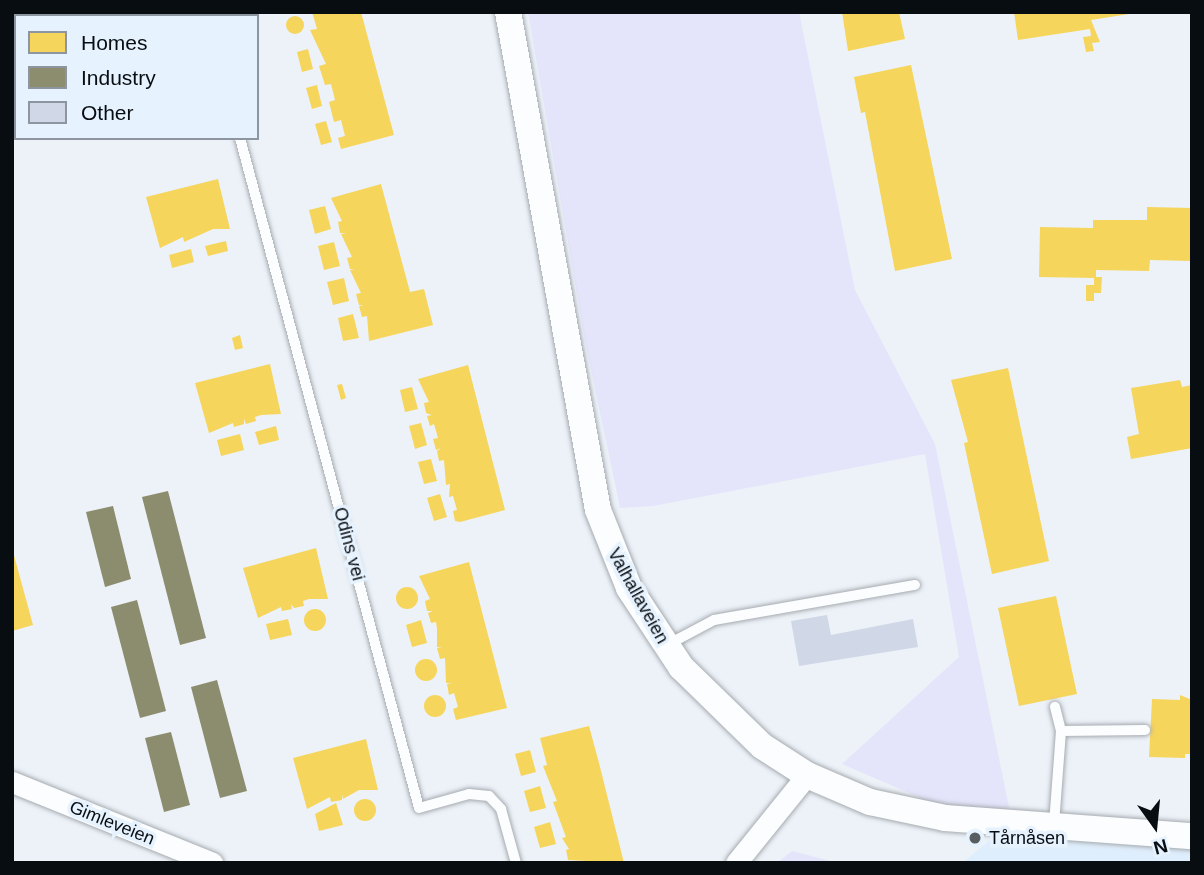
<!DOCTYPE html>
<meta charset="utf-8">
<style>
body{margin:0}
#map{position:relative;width:1204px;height:875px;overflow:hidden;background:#ecf2f8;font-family:Arial,sans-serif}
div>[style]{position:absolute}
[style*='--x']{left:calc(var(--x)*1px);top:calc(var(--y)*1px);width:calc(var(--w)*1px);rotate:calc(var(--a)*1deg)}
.built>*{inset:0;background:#dfeefc}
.green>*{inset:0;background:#e4e5fa}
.homes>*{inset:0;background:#f6d55c}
.round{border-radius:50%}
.industry>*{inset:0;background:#8c8c6e}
.building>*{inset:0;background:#d0d8e7}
.roads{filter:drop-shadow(0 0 2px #a6abb0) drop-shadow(0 0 2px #a6abb0)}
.service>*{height:10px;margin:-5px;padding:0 5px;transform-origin:5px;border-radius:5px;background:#fcfdfe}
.minor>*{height:21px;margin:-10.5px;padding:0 10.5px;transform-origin:10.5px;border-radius:10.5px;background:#fcfdfe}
.tertiary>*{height:26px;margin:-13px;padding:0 13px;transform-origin:13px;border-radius:13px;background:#fcfdfe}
.dots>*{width:19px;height:19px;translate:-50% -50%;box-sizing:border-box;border:4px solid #e6f2fe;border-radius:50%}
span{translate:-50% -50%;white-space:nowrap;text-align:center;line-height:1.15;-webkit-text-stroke:7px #e6f2fe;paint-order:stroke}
.street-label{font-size:18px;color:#080d12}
.poi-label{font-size:18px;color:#080d12}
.left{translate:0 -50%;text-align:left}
.frame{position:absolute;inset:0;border:14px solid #080d12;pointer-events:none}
.legend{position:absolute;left:14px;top:14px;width:245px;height:126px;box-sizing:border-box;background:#e6f2fe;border:2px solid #8d96a0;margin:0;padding:9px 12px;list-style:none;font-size:21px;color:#080d12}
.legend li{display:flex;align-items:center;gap:14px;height:35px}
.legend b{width:35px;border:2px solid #8d96a0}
.north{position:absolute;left:1120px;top:791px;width:70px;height:70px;-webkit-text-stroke:5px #e6f2fe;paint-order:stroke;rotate:165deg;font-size:19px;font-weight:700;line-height:28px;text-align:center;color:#080d12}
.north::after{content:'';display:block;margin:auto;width:24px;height:32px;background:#080d12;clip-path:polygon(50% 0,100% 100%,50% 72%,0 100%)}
</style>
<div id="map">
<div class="built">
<i style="clip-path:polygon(1012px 822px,1192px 838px,1192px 863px,962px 863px)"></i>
</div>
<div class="green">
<i style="clip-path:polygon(528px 12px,799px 12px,855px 290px,935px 444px,1012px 822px,930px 802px,842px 764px,959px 657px,925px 454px,653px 506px,620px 508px,585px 341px)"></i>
<i style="clip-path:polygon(792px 851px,838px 863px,777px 863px)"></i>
</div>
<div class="homes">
<i style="clip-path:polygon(97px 12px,174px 12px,175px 16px,98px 16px)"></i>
<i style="clip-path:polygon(312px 12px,361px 12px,394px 135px,341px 149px,338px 138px,345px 136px,341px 120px,334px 122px,329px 102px,335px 100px,331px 84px,325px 85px,319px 66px,326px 64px,310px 30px,317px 29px)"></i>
<i style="clip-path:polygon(842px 12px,899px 12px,905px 39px,848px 51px)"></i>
<i style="clip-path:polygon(1014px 12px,1129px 12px,1129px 14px,1091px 20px,1100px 42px,1092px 43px,1094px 51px,1086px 52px,1083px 37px,1091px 36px,1090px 29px,1018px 40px)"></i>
<i class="round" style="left:286px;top:16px;width:18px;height:18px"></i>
<i style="clip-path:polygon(308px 49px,313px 69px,302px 72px,297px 52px)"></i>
<i style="clip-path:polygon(911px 65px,952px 259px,895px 271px,865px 112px,861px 113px,854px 77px)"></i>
<i style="clip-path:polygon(317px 85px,322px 106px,312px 109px,306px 88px)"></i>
<i style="clip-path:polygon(326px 121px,332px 142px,321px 145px,315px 124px)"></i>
<i style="clip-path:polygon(218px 179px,230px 229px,213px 229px,184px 242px,183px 237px,160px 248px,146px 197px)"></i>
<i style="clip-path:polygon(381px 184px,410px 292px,424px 289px,433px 325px,369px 341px,367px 316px,362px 317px,359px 306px,364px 305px,359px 305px,356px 294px,361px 293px,350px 270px,355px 269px,350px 269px,347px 258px,352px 257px,341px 234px,346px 233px,340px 233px,338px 222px,342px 221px,331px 198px)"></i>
<i style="clip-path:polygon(325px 206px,331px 229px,315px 234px,309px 210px)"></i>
<i style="clip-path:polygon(1147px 207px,1192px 208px,1192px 261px,1150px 260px,1149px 271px,1096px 270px,1096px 277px,1102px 277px,1101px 293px,1094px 293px,1094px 301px,1086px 301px,1086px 285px,1094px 285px,1094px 278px,1039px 277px,1040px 227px,1093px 228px,1093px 220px,1147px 220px)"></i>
<i style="clip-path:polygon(226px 241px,228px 251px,208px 256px,205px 246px)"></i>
<i style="clip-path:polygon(334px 242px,340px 266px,324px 270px,318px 246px)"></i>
<i style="clip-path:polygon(191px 249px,194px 262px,172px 268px,169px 255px)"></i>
<i style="clip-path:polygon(344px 278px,349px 301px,333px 305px,327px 282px)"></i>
<i style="clip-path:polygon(353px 314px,359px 338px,343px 341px,338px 318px)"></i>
<i style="clip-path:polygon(240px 335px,243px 348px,235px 350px,232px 338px)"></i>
<i style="clip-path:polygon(270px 364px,281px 414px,261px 415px,255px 417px,256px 421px,246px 424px,244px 419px,244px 424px,234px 427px,233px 423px,209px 433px,195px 383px)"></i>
<i style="clip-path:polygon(468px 365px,505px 510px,460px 522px,455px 521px,453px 511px,457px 510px,453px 496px,449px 497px,450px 484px,446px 485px,444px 460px,439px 461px,437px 451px,441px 448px,436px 450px,433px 439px,438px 438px,434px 424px,430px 426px,427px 416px,432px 415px,426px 413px,424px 403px,429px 402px,418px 379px)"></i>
<i style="clip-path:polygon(1008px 368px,1049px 561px,992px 574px,964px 443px,968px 442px,951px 380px)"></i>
<i style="clip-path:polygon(1180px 380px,1182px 387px,1192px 385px,1192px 448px,1131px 459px,1127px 437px,1139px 434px,1131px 388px)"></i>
<i style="clip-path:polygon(342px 384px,346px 398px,341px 400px,337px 385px)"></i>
<i style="clip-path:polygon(412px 387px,418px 409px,405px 412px,400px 390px)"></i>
<i style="clip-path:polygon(421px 423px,427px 445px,415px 449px,409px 426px)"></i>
<i style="clip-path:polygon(276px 426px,279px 440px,259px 445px,255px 432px)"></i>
<i style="clip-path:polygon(240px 434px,244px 450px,221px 456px,217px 440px)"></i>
<i style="clip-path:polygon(431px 459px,437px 481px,424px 484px,418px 462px)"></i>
<i style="clip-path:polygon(440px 494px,447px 517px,434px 521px,427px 498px)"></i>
<i style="clip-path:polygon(12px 548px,33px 625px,12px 631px)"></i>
<i style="clip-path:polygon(316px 548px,328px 599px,309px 599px,303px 601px,304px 606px,294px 608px,291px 604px,292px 609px,282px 611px,281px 607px,258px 618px,243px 568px)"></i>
<i style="clip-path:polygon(469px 562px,507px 708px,456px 720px,453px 709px,458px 707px,454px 693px,449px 695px,447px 684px,452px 683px,446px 683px,445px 658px,440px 659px,437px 648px,442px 647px,437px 647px,437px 629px,436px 622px,431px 623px,428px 613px,433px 611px,427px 611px,425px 601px,430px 599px,419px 576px)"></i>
<i class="round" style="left:396px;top:587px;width:22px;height:22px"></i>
<i style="clip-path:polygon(1056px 596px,1077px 694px,1019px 706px,998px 608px)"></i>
<i class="round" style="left:304px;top:609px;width:22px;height:22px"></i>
<i style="clip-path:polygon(288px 619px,292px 635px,270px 640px,266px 624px)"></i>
<i style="clip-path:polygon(421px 620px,427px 643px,412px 647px,406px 625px)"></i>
<i class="round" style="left:415px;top:659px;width:22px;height:22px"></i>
<i class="round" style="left:424px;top:695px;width:22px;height:22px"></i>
<i style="clip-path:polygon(1180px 695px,1192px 700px,1192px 754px,1185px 754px,1185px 758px,1149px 757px,1152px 699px,1180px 700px)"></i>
<i style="clip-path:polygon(589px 726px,599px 763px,624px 863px,568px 860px,566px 850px,569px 849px,562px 838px,566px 837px,553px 802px,557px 801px,543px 766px,547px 765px,540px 738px)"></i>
<i style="clip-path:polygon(366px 739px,378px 790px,359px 790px,343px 799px,342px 794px,342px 800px,331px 802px,330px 797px,307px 809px,293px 758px)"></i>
<i style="clip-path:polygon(530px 750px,536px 772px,521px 776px,515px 754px)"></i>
<i style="clip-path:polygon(540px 786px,546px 808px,530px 812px,524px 791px)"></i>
<i class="round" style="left:354px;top:799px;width:22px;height:22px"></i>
<i style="clip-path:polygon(336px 803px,343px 825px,319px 831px,315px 814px)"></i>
<i style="clip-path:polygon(550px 822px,556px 844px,540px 848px,534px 827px)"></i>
</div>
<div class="industry">
<i style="clip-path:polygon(168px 491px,206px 638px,180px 645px,142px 497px)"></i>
<i style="clip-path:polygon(113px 506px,131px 579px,105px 587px,86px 512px)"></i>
<i style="clip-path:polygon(137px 600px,166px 711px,140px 718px,111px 607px)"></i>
<i style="clip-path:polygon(217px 680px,247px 791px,220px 798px,191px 687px)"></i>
<i style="clip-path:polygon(171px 732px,190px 805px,164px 812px,145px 738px)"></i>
</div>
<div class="building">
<i style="clip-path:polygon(827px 615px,831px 635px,913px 619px,918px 647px,799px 666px,791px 621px)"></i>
</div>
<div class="roads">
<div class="service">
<i style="--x:206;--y:12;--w:4;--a:76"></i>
<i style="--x:240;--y:138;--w:693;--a:75.04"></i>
<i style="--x:419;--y:808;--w:52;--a:-15.6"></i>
<i style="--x:469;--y:794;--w:20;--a:6"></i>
<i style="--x:489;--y:796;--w:18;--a:47"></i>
<i style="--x:501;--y:809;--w:56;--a:74.5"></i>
<i style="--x:667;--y:645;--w:53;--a:-28"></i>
<i style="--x:714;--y:620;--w:204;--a:-9.9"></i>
<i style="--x:1061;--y:731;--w:84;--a:-0.7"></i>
<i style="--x:1054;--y:824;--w:93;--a:-85.7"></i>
<i style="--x:1061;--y:731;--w:25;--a:-104"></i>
</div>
<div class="minor">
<i style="--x:12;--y:782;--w:216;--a:22"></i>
<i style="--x:736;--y:863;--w:113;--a:-51.1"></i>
</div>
<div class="tertiary">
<i style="--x:508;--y:12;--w:506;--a:79.76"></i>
<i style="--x:598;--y:510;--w:84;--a:68.3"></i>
<i style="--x:629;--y:588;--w:95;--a:56.6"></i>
<i style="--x:681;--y:667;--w:113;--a:44.3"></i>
<i style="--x:762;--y:746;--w:54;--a:32.8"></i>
<i style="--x:807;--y:775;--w:69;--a:23.2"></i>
<i style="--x:870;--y:802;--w:77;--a:12"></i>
<i style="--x:945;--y:818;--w:248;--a:4.2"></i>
</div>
</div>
<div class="dots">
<i style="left:975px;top:838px;background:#585d62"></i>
</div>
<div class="street-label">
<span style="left:349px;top:544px;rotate:75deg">Odins vei</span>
<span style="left:638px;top:596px;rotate:61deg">Valhallaveien</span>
<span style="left:112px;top:823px;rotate:22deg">Gimleveien</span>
</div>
<div class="poi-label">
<span class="left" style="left:989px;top:838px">Tårnåsen</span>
</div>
<div class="frame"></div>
<ul class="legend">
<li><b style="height:19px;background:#f6d55c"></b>Homes</li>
<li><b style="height:19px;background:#8c8c6e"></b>Industry</li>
<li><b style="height:19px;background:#d0d8e7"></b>Other</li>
</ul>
<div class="north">N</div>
</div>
